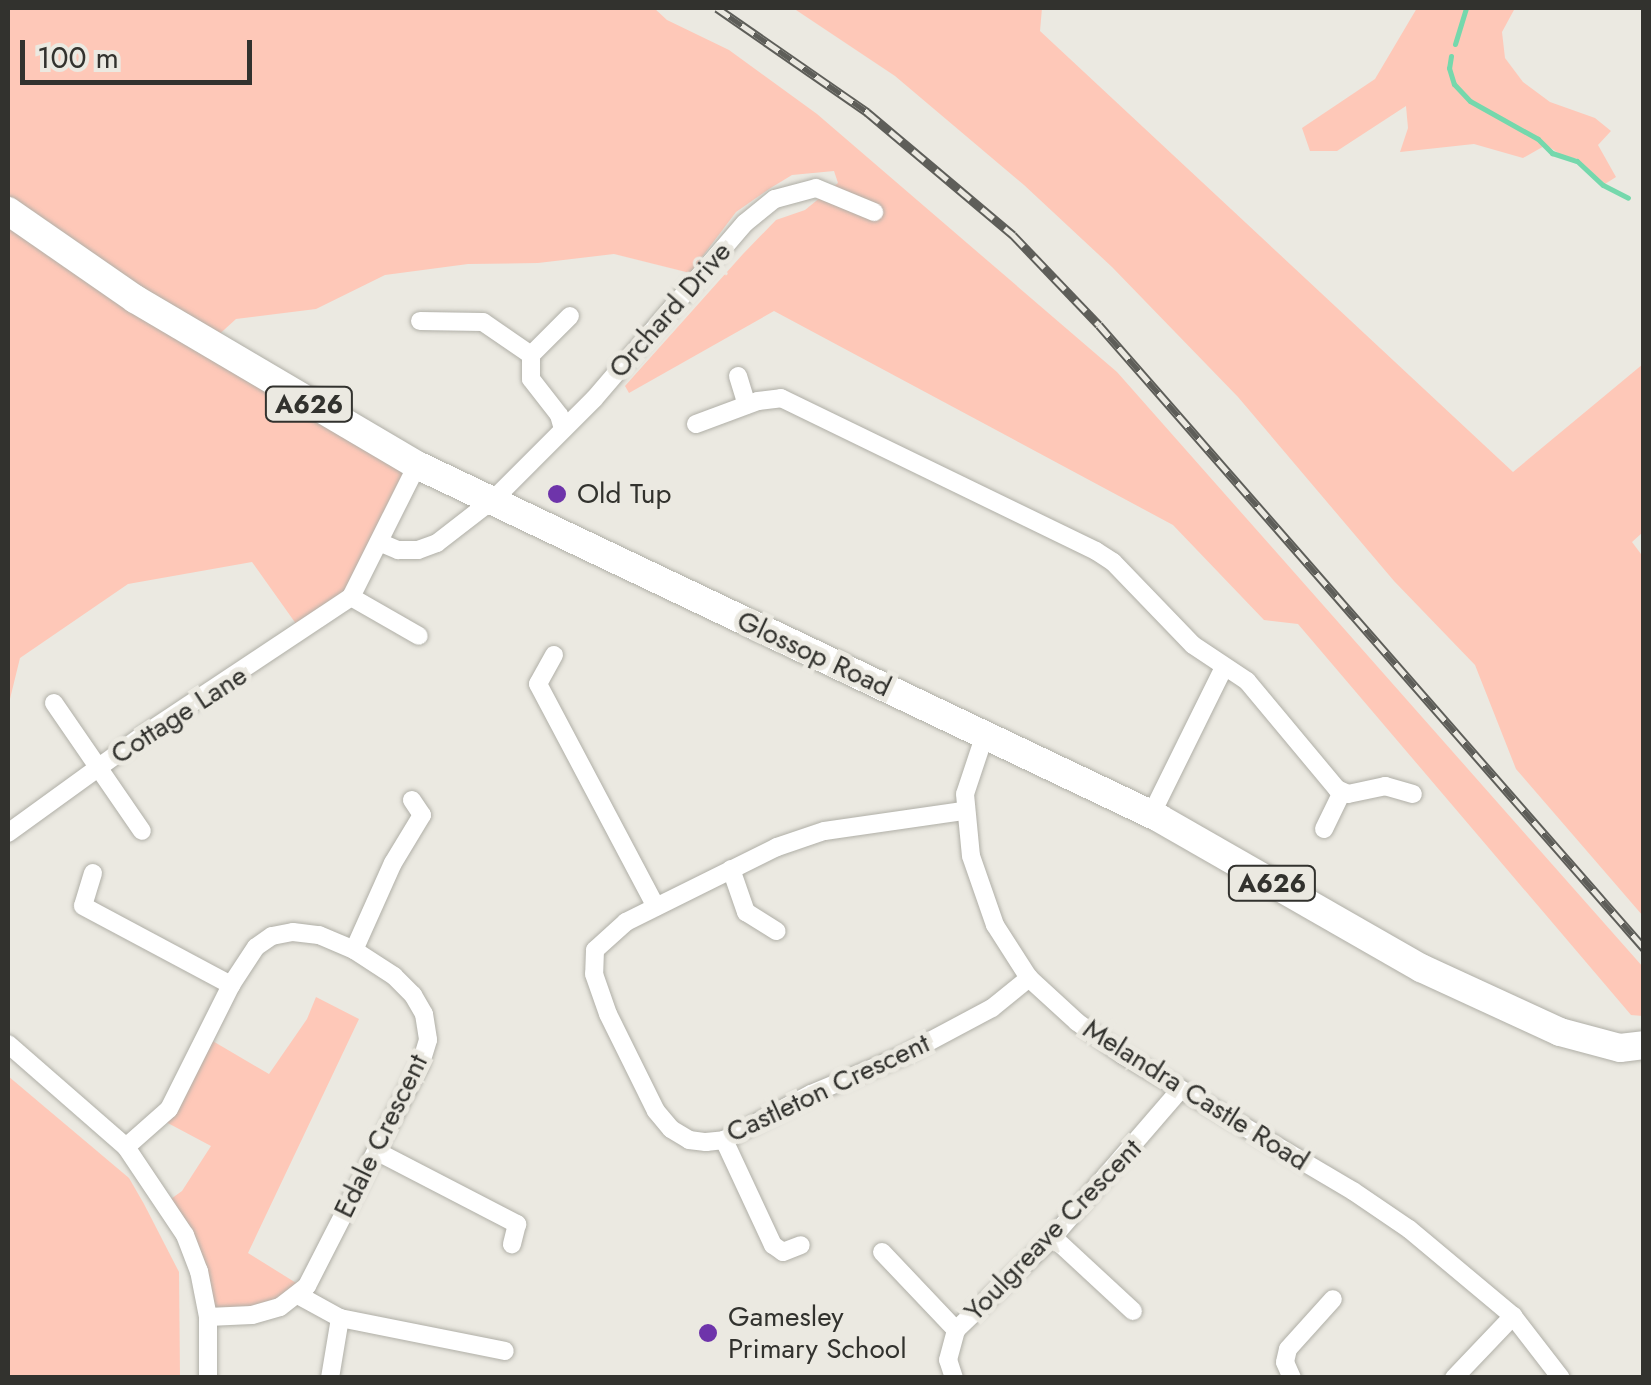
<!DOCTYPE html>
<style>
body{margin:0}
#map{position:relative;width:1651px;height:1385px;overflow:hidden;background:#ebe9e1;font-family:Jost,sans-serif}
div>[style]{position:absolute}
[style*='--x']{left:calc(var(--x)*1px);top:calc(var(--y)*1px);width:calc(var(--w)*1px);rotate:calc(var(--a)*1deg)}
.green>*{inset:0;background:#fec8b8}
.stream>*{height:5px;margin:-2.5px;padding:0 2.5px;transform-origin:2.5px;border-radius:2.5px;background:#75d8ac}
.roads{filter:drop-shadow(0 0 2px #b0afa7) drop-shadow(0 0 2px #b0afa7)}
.street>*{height:18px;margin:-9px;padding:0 9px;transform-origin:9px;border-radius:9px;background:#fff}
.primary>*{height:28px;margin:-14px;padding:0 14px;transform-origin:14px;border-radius:14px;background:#fff}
.rail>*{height:9px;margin-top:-4.5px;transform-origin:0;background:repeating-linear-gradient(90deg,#ebe9e1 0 15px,#5e5e59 0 30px);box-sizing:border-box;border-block:2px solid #5e5e59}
.dots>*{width:28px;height:28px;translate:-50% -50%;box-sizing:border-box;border:5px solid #ebe9e1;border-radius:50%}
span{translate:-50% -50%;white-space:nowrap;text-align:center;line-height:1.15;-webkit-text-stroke:10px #ebe9e1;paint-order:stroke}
.shield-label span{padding:2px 8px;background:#ebe9e1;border:2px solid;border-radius:8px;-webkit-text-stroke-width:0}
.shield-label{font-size:25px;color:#32322e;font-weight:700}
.street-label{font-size:28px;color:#32322e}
.poi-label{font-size:28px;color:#32322e}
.left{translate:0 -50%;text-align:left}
.frame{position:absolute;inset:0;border:10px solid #32322e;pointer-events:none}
.scale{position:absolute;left:20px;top:40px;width:232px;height:45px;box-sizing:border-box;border:5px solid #32322e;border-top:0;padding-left:12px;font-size:30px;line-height:35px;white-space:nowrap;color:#32322e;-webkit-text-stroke:8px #ebe9e1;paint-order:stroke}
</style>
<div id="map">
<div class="green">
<i style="clip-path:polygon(8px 8px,654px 8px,667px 20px,729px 50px,817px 114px,1117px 372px,1643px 967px,1643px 1016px,1631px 1015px,1298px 624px,1264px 620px,1173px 525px,774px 311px,629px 393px,625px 386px,743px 254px,776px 220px,805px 210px,838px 183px,834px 171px,792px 175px,769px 189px,736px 212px,690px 273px,614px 254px,538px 263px,468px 264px,385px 275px,316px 309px,236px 319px,214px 339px,412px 467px,346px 596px,299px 628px,252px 562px,128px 584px,20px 658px,8px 707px)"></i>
<i style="clip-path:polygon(793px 8px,1042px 8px,1040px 31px,1513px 472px,1643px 364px,1643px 532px,1632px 542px,1644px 558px,1643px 916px,1516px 769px,1475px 665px,1394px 581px,1238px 397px,1112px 267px,1024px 185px,895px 76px)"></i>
<i style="clip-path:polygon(1417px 8px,1515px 8px,1502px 32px,1505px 58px,1523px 82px,1550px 102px,1595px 118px,1611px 131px,1598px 145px,1616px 177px,1605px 184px,1578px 159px,1563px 156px,1546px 145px,1523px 158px,1474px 144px,1400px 152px,1408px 128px,1406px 106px,1337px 151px,1310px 151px,1302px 128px,1375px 79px)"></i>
<i style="clip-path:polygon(316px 997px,359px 1019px,248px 1253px,301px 1286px,279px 1302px,212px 1313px,168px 1201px,182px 1191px,211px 1146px,164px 1121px,211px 1040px,269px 1074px,307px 1019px)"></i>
<i style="clip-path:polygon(8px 1076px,129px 1178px,144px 1204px,179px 1272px,180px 1377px,8px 1377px)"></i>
</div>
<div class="stream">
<i style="--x:1455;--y:44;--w:38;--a:-73"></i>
<i style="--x:1451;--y:56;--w:12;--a:99"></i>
<i style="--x:1449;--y:68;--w:17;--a:73"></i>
<i style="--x:1454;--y:84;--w:23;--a:47"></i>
<i style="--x:1470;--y:101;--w:78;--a:29.2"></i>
<i style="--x:1538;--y:139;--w:20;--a:45"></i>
<i style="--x:1552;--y:153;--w:26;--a:18"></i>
<i style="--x:1577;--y:161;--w:35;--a:43"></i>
<i style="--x:1603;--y:185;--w:28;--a:27"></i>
</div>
<div class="roads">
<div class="street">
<i style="--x:420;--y:321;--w:63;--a:0.9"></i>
<i style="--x:483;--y:322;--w:58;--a:34.5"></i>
<i style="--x:531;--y:355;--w:24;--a:90"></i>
<i style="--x:531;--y:379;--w:46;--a:52.1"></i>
<i style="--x:559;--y:415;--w:15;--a:74"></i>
<i style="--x:531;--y:355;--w:55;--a:-45"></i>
<i style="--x:738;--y:376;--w:30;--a:73"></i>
<i style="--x:696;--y:424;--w:66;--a:-20.4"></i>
<i style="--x:758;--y:401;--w:23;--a:-7"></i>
<i style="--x:781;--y:398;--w:350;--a:25.9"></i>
<i style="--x:1096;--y:551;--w:20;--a:33"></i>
<i style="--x:1113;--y:562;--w:115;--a:46.1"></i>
<i style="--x:1193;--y:645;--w:65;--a:33.7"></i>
<i style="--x:1247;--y:681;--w:141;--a:50.2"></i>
<i style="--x:1337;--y:789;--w:12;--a:24"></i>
<i style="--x:1348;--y:794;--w:38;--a:-12"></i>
<i style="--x:1385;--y:786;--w:29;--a:16"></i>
<i style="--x:379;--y:542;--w:21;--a:23"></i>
<i style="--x:398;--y:550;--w:20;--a:0"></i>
<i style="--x:418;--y:550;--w:20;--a:-20"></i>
<i style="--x:437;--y:543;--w:72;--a:-37.7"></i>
<i style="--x:494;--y:499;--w:141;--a:-45"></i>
<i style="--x:594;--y:399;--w:232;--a:-49.4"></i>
<i style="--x:745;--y:223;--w:38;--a:-39"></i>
<i style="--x:775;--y:199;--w:42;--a:-15"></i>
<i style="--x:816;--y:188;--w:63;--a:22.5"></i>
<i style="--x:351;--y:597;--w:78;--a:29.8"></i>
<i style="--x:554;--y:655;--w:33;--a:119"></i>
<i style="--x:538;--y:684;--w:252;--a:62.1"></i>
<i style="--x:54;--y:703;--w:155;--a:55.5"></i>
<i style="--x:985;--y:734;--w:63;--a:108.4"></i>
<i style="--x:965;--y:794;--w:62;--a:84.5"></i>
<i style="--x:971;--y:856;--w:73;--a:70.8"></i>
<i style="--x:995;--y:925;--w:63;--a:57.3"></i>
<i style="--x:1029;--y:978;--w:65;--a:42.5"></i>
<i style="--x:1077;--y:1022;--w:57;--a:35.7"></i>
<i style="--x:1123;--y:1055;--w:267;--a:30.6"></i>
<i style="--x:1353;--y:1191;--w:68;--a:34.2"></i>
<i style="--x:1409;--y:1229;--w:136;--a:39.9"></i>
<i style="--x:1513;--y:1316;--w:78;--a:52.3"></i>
<i style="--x:963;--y:811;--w:140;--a:171.8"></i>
<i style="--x:824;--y:831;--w:50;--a:161.2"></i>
<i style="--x:777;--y:847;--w:169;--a:153.6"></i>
<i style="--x:626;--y:922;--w:42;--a:137.9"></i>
<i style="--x:595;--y:950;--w:24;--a:92"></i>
<i style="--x:594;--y:974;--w:42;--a:70.7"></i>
<i style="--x:608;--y:1014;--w:108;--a:63.7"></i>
<i style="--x:656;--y:1111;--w:23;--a:50"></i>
<i style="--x:671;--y:1129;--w:21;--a:31"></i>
<i style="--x:689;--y:1140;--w:17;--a:7"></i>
<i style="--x:706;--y:1142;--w:18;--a:-6"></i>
<i style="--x:724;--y:1140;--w:98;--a:-27.9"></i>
<i style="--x:811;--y:1094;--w:99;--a:-22.7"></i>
<i style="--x:902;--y:1056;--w:102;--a:-28.1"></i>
<i style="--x:992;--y:1008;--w:48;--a:-39"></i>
<i style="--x:1151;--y:815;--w:165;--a:-63.7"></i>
<i style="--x:1324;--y:829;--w:41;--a:-64.1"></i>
<i style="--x:8;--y:833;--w:169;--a:-35.9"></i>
<i style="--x:145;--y:734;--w:247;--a:-33.6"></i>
<i style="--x:351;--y:597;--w:148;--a:-63.4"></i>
<i style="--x:731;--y:869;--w:46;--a:70.8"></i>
<i style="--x:746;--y:912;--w:36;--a:32"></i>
<i style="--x:93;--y:873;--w:34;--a:107"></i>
<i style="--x:83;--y:906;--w:168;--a:28.1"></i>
<i style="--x:354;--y:950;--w:95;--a:-65.9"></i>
<i style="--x:393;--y:863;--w:56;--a:-58.9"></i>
<i style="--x:422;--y:815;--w:18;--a:-124"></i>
<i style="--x:8;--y:1044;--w:157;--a:41.1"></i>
<i style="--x:126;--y:1147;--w:106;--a:56.2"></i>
<i style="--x:185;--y:1235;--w:39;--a:69"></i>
<i style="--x:199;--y:1271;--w:47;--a:78.9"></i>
<i style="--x:208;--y:1317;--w:61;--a:90"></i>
<i style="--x:724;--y:1140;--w:116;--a:65"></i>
<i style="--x:773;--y:1245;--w:12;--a:35"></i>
<i style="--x:783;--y:1252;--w:19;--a:-21"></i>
<i style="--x:126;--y:1147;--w:57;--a:-41.5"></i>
<i style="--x:169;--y:1109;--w:139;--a:-63.4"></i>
<i style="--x:231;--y:985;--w:45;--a:-56.7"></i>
<i style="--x:256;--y:947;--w:19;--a:-35"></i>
<i style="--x:272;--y:936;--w:21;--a:-11"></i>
<i style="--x:293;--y:932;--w:26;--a:7"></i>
<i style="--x:319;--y:935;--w:38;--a:23"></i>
<i style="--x:354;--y:950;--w:48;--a:33"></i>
<i style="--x:394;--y:976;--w:27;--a:45"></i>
<i style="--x:413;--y:995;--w:22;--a:60"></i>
<i style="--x:424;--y:1014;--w:26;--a:81"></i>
<i style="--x:428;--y:1040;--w:24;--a:107"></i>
<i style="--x:421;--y:1063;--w:250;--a:117.1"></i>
<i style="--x:307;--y:1286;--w:34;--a:142"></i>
<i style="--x:280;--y:1307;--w:29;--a:164"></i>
<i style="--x:252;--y:1315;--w:44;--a:177.4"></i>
<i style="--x:378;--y:1152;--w:157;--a:27.4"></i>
<i style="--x:517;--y:1224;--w:21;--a:104"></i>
<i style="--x:1053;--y:1237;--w:109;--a:42.8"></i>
<i style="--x:882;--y:1252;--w:108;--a:46.5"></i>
<i style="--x:298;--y:1295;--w:48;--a:28.7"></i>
<i style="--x:340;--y:1318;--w:168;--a:11.3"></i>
<i style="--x:330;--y:1378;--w:61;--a:-80.5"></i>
<i style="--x:954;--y:1378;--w:19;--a:-108"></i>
<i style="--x:948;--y:1360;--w:31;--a:-75"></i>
<i style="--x:956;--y:1330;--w:134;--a:-43.8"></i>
<i style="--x:1053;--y:1237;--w:194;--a:-49.2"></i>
<i style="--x:1292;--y:1378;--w:17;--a:-114"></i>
<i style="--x:1285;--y:1362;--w:13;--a:-77"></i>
<i style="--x:1288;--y:1349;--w:67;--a:-48"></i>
<i style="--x:1454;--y:1378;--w:86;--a:-46.4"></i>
</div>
<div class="primary">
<i style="--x:8;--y:211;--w:155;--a:34.7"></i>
<i style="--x:135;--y:299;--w:327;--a:30.5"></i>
<i style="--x:417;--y:465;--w:822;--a:25.44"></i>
<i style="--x:1159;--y:818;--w:302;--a:29.8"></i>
<i style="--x:1421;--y:968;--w:153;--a:24.7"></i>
<i style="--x:1560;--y:1032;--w:62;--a:14.9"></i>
<i style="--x:1620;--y:1048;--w:24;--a:-7"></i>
</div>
</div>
<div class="rail">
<i style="--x:717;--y:8;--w:183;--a:34.7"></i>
<i style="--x:867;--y:112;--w:191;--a:40.1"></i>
<i style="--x:1013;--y:235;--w:124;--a:46.3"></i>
<i style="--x:1099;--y:325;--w:828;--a:48.82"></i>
</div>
<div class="dots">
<i style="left:557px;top:494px;background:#6e34aa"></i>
<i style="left:708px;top:1333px;background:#6e34aa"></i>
</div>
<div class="shield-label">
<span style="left:309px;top:404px">A626</span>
<span style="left:1272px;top:883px">A626</span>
</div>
<div class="street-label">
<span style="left:670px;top:310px;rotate:-49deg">Orchard Drive</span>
<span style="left:814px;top:654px;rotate:25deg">Glossop Road</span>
<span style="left:179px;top:715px;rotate:-33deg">Cottage Lane</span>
<span style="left:828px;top:1088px;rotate:-25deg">Castleton Crescent</span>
<span style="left:1196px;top:1095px;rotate:32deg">Melandra Castle Road</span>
<span style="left:381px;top:1136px;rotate:-64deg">Edale Crescent</span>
<span style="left:1053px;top:1230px;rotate:-46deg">Youlgreave Crescent</span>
</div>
<div class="poi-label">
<span class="left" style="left:577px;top:494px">Old Tup</span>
<span class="left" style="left:728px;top:1333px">Gamesley<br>Primary School</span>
</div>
<div class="frame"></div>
<div class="scale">100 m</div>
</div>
